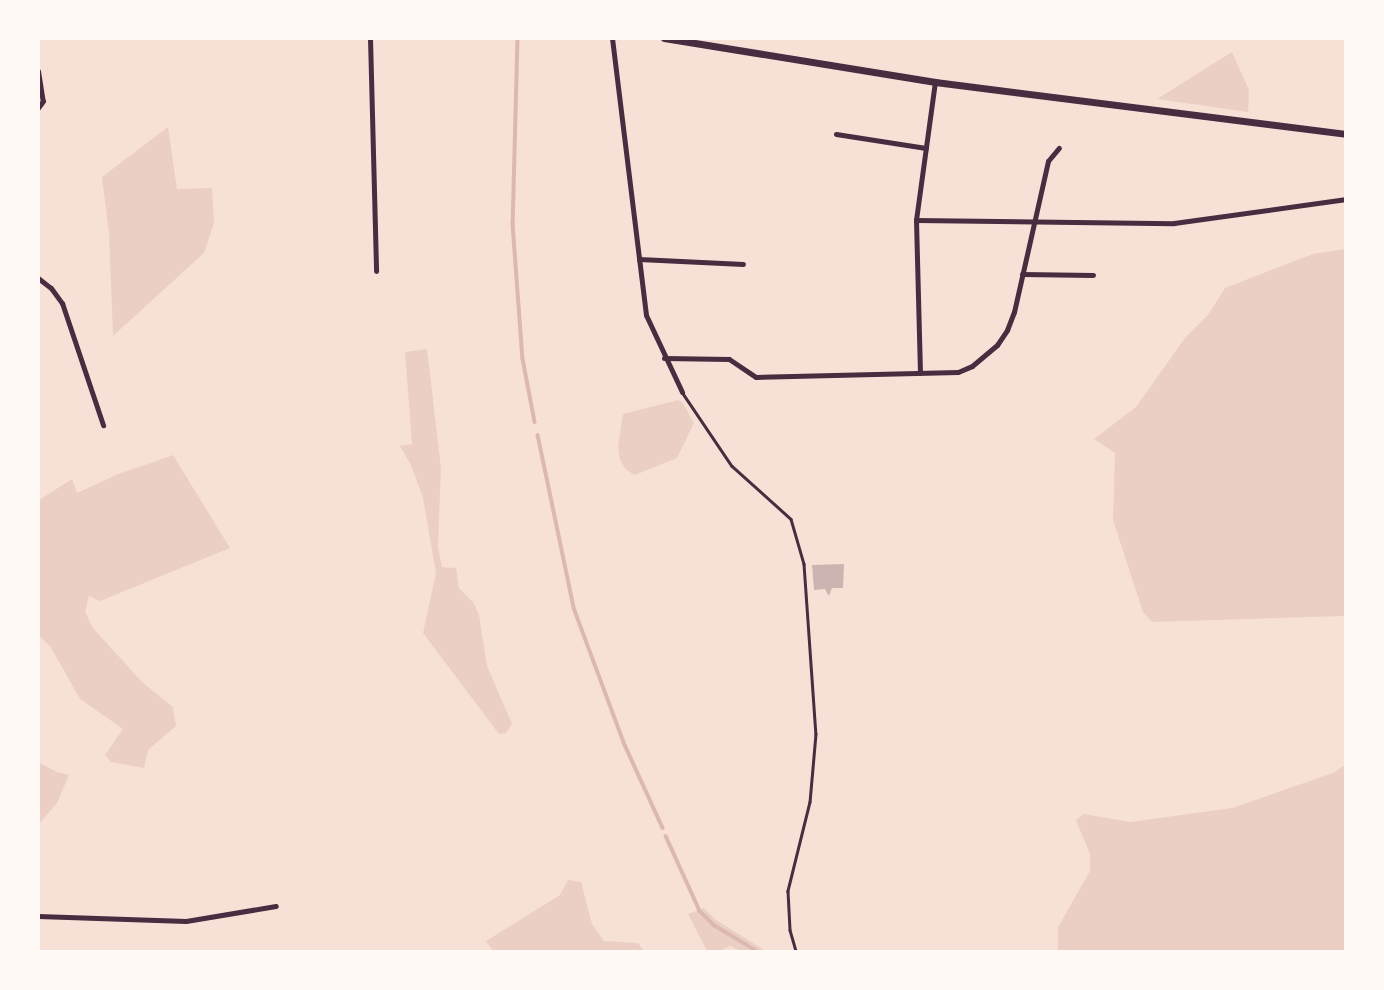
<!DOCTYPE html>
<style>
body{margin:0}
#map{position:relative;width:1384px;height:990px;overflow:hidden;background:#f7e1d7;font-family:Lato,sans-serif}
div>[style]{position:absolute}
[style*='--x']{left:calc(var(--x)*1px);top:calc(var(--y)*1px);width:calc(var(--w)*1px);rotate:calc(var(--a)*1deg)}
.green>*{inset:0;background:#ebcfc5}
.stream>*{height:3.5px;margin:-1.75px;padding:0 1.75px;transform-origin:1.75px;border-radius:1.75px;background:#dcb8b0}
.building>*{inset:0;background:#ccb4b1}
.service>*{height:2.5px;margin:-1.25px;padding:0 1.25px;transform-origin:1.25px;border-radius:1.25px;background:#4a2c40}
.minor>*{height:5px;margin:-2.5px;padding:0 2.5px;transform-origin:2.5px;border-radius:2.5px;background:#4a2c40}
.secondary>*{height:7px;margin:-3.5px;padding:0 3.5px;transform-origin:3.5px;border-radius:3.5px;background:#4a2c40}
span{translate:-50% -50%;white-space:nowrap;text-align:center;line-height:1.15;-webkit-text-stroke:7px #fffaf5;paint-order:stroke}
.frame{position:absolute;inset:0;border:40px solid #fffaf5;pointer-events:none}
</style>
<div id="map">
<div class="green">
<i style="clip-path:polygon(1232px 52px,1249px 90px,1248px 112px,1157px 99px)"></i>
<i style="clip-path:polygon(168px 127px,177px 189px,212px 188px,214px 223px,204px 253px,113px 336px,109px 233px,102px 177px)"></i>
<i style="clip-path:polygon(1345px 249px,1345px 616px,1152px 622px,1143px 612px,1113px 520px,1115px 453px,1094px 439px,1136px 407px,1185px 338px,1208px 315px,1225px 288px,1313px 254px)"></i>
<i style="clip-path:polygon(427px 349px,441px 468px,438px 546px,442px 567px,456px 568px,459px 588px,473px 602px,479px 615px,487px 666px,512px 724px,506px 733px,499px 734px,423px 633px,436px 573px,423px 498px,411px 465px,400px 446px,412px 444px,405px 352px)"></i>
<i style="clip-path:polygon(678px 400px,683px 403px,694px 423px,677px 458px,635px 475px,626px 470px,620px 460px,618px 446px,623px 414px)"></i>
<i style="clip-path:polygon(173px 455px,230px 548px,100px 601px,89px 596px,85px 612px,93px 628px,142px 682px,173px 707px,176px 726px,148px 750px,144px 768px,111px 762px,105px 755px,123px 729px,80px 699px,50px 646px,39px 636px,39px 500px,72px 479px,77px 493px,116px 475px)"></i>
<i style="clip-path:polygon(38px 762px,57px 772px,69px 775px,57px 803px,39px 824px)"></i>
<i style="clip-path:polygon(1345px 765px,1345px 951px,1058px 951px,1058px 927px,1090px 871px,1090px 854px,1076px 820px,1084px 814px,1130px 822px,1232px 808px,1333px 773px)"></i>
<i style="clip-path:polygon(568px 880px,581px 882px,592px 924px,604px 941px,638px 943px,644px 951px,493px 951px,486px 941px,560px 895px)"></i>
<i style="clip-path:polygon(704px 908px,716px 920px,766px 951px,741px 951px,730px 946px,720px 951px,707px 951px,688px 914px)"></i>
</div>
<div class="stream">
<i style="--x:518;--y:38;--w:186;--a:91.5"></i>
<i style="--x:513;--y:224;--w:135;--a:85.8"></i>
<i style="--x:523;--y:359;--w:64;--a:79.2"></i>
<i style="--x:538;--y:435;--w:177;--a:78.2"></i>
<i style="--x:574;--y:608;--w:146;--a:69.6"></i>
<i style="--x:625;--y:745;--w:91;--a:65.4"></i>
<i style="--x:666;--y:836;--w:82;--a:65.6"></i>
<i style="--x:700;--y:911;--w:20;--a:45"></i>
<i style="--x:714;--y:925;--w:50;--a:31.2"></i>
</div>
<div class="building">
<i style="clip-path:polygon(844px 564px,843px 588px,832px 588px,829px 596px,825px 589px,814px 590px,812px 565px)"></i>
</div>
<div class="service">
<i style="--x:682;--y:392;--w:89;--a:56"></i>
<i style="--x:732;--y:466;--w:79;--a:41.9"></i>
<i style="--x:791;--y:519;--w:47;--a:73.9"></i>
<i style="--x:804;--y:564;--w:170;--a:86"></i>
<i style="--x:816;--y:734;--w:68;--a:95"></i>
<i style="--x:810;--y:802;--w:92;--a:103.9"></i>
<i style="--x:788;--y:891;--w:39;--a:87"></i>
<i style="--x:790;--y:930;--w:22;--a:74"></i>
</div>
<div class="minor">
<i style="--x:370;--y:38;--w:233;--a:88.5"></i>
<i style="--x:612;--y:38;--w:279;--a:83"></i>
<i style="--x:646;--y:315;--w:85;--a:64.9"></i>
<i style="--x:38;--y:71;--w:30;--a:81"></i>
<i style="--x:43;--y:101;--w:9;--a:126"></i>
<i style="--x:836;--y:134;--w:91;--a:8.8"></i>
<i style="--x:916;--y:220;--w:258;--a:0.7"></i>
<i style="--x:1174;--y:223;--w:174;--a:-7.9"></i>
<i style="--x:639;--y:259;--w:104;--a:2.8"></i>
<i style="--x:1022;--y:274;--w:71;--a:0.8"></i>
<i style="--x:38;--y:278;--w:16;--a:38"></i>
<i style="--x:51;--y:288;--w:19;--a:54"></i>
<i style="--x:62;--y:303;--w:129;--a:71.4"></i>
<i style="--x:664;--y:358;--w:65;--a:0.9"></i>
<i style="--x:729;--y:359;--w:32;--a:34"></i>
<i style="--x:756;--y:377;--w:202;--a:-1.4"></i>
<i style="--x:958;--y:372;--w:15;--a:-23"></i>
<i style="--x:972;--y:366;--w:33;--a:-40"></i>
<i style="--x:997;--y:345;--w:18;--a:-56"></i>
<i style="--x:1007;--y:330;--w:19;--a:-69"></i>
<i style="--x:1014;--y:312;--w:155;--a:-77.3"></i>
<i style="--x:1048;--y:161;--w:17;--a:-50"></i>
<i style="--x:920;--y:373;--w:153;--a:-91.5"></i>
<i style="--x:916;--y:220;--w:139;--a:-82.2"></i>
<i style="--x:38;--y:916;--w:148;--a:1.9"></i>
<i style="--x:186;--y:921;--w:91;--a:-9.5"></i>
</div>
<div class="secondary">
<i style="--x:664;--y:38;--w:275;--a:9.2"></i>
<i style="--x:935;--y:82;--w:414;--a:7.2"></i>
</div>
<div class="frame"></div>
</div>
